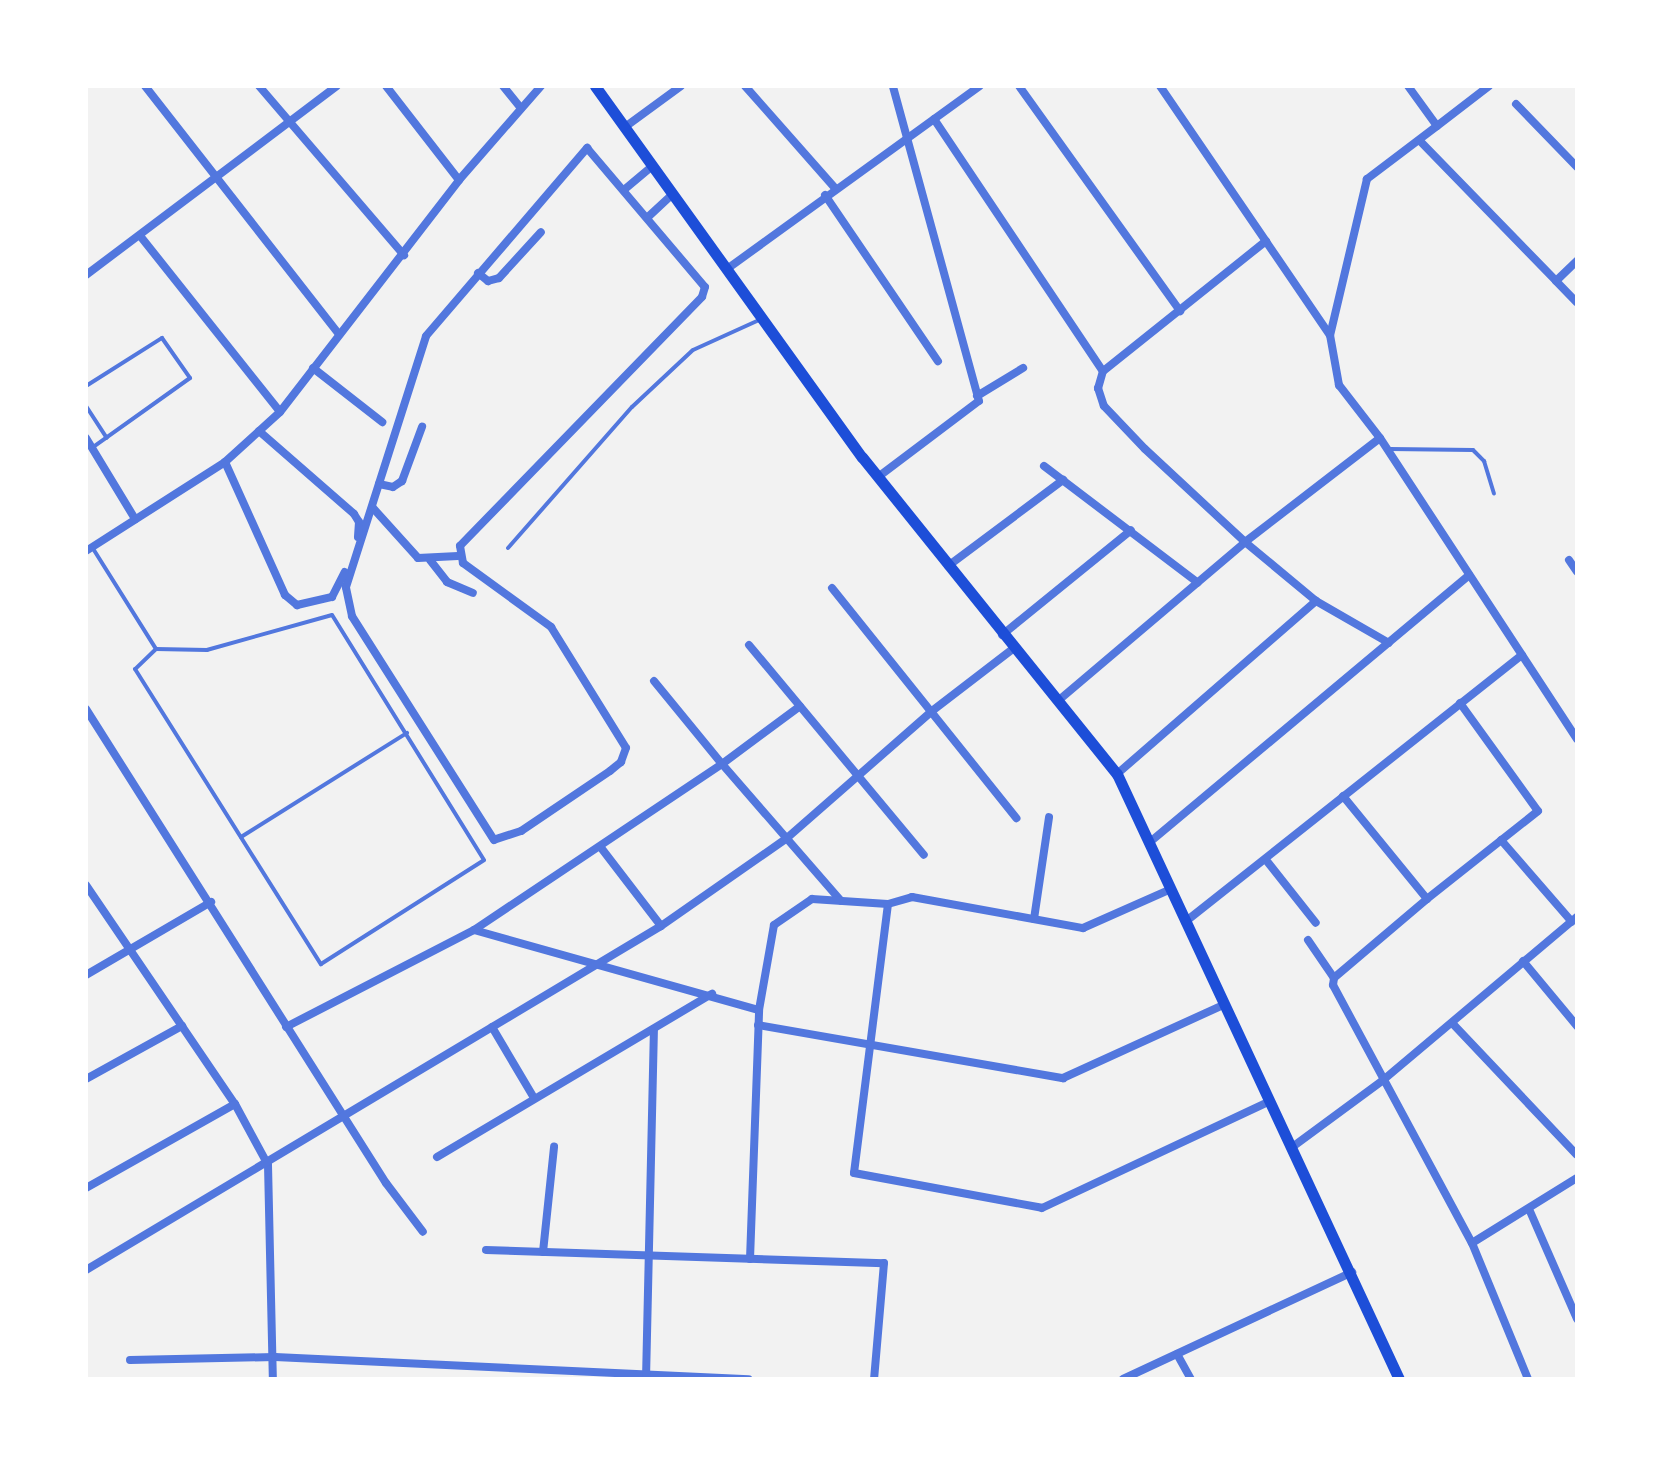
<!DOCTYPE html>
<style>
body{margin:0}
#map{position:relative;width:1663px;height:1465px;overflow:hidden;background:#f2f2f2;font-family:Arial,sans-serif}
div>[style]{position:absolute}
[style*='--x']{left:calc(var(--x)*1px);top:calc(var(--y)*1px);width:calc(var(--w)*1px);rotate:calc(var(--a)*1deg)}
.service>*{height:4px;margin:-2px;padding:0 2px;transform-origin:2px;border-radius:2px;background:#5277de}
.minor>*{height:8px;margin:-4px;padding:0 4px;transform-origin:4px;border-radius:4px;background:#5277de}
.secondary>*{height:11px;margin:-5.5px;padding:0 5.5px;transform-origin:5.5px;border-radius:5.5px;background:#1d4ed8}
span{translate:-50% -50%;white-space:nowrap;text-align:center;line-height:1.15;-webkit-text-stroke:7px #fff;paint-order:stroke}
.frame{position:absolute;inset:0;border:88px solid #fff;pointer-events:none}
</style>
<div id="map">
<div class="service">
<i style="--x:86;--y:386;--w:90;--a:-32.3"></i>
<i style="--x:162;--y:338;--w:49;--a:55"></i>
<i style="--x:190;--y:378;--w:120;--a:144.5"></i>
<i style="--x:86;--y:406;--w:38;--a:57"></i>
<i style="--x:1390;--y:449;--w:83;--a:0.7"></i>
<i style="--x:1473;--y:450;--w:16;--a:45"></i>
<i style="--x:1484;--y:461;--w:34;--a:73"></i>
<i style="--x:92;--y:547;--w:120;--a:57.9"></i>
<i style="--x:156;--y:649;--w:29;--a:136"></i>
<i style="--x:135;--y:669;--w:349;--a:57.8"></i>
<i style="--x:321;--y:964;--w:193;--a:-32.5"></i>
<i style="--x:484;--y:860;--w:288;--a:-121.8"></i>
<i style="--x:332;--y:615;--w:130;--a:164.4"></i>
<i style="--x:207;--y:650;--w:51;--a:-178.9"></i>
<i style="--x:508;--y:548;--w:188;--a:-48.7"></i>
<i style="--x:632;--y:407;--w:83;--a:-43.1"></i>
<i style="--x:693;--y:350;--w:72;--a:-24.4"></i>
<i style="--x:241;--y:837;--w:196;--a:-32.1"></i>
</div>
<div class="minor">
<i style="--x:145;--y:86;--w:313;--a:52"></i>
<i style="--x:259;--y:86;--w:223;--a:49.4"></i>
<i style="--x:386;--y:86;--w:119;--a:52.2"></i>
<i style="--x:503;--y:86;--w:28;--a:51"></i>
<i style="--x:745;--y:86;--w:136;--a:48.6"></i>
<i style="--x:1019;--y:86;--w:277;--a:54.4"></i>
<i style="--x:1160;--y:86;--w:301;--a:55.7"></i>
<i style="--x:1408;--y:86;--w:49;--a:54.1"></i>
<i style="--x:1437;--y:126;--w:88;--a:142.9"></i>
<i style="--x:1367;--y:179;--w:160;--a:103.3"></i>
<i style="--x:1330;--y:335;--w:51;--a:79.8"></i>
<i style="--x:1339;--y:385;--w:67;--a:52.3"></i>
<i style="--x:1380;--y:438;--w:360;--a:56.8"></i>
<i style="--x:1516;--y:104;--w:88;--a:45.9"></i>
<i style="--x:934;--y:119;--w:303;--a:56.2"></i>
<i style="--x:1437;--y:126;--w:66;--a:-37.6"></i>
<i style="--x:625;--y:127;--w:69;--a:-36.2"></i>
<i style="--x:1420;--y:141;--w:195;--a:45.8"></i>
<i style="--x:1556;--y:281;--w:29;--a:-44"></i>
<i style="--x:587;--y:148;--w:182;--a:49.7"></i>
<i style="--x:705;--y:287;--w:10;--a:107"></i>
<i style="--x:702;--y:297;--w:347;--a:134.2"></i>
<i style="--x:460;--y:546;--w:17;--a:80"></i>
<i style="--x:463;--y:563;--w:109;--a:36"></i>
<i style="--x:551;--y:627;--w:142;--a:58.2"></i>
<i style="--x:626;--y:748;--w:15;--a:110"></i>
<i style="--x:621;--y:762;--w:14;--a:141"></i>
<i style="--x:610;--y:771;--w:107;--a:146"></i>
<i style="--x:521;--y:831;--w:28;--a:162"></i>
<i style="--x:494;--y:840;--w:265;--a:-122.4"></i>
<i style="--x:352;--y:616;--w:30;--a:-102"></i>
<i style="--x:346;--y:587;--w:263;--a:-72.3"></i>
<i style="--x:426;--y:336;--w:248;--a:-49.4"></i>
<i style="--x:625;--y:189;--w:35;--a:-40"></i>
<i style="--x:825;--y:195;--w:201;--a:55.8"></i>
<i style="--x:648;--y:217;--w:34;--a:-43"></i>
<i style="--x:141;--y:237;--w:223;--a:51.5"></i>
<i style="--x:1266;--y:241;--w:208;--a:141.4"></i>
<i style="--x:1103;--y:371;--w:18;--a:106"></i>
<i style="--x:1098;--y:388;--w:19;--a:72"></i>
<i style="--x:1104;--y:406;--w:59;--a:46.4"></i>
<i style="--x:1145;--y:449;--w:137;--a:42.9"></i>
<i style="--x:1245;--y:542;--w:92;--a:39.7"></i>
<i style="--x:1316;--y:601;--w:84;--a:29.9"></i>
<i style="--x:727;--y:269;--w:312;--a:-35.9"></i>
<i style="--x:478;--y:273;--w:13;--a:39"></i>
<i style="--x:488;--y:281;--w:11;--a:-15"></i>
<i style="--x:499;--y:278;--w:62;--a:-47.6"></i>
<i style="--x:86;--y:275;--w:314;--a:-37"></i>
<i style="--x:1556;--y:281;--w:30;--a:46"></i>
<i style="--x:313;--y:368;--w:88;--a:38"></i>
<i style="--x:977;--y:396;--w:54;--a:-31.3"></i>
<i style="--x:259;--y:431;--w:126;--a:41.1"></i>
<i style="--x:354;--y:514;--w:9;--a:58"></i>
<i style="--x:359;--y:522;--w:15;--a:94"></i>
<i style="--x:86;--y:438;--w:95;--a:58.8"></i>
<i style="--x:225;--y:462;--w:146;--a:65.7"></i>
<i style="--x:285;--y:595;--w:16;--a:40"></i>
<i style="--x:297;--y:605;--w:36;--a:-13"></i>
<i style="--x:332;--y:597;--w:28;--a:-63"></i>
<i style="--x:1044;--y:466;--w:193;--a:37.2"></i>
<i style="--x:878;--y:477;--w:126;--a:-37"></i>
<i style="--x:979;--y:401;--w:327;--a:-105.3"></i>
<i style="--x:379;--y:484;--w:14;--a:12"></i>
<i style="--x:393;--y:487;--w:11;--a:-34"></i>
<i style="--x:402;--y:481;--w:58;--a:-69.7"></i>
<i style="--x:373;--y:508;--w:67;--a:48"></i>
<i style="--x:418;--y:558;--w:40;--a:-2.9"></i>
<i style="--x:86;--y:551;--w:165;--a:-32.6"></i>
<i style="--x:225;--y:462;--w:74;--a:-42.3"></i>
<i style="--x:280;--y:412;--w:293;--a:-52.3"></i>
<i style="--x:459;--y:180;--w:125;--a:-48.9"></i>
<i style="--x:430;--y:560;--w:28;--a:52"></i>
<i style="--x:447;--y:582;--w:28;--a:23"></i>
<i style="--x:1569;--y:560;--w:14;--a:56"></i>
<i style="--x:948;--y:566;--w:144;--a:-36.8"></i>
<i style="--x:832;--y:588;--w:295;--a:51.3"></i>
<i style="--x:1002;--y:635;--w:166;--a:-39.1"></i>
<i style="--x:749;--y:645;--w:273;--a:50.2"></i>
<i style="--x:654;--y:681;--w:107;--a:50.7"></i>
<i style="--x:722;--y:764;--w:97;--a:-36.6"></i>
<i style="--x:1059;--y:700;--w:244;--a:-40.3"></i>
<i style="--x:1245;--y:542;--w:170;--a:-37.6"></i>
<i style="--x:1460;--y:703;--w:133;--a:54.2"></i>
<i style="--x:1538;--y:811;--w:142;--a:141.6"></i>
<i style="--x:1427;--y:899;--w:122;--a:139.7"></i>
<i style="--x:1334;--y:978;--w:7;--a:98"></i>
<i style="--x:1333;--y:985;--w:293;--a:61.7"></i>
<i style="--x:1472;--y:1243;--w:147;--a:67.6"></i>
<i style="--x:86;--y:709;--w:561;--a:57.67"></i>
<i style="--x:386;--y:1183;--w:61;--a:52.9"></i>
<i style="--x:1117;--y:774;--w:264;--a:-41"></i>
<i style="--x:1343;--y:796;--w:133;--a:50.8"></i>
<i style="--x:1501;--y:840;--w:108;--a:49.1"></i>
<i style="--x:1150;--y:842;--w:416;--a:-39.9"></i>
<i style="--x:602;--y:849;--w:97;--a:52.5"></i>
<i style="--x:1266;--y:860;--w:80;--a:51.6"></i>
<i style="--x:86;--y:885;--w:265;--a:55.8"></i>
<i style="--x:235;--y:1104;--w:69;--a:61.6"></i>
<i style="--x:268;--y:1165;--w:214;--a:88.7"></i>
<i style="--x:888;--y:904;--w:271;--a:97.2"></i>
<i style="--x:854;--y:1173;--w:191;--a:10.5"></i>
<i style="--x:1042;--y:1208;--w:250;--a:-25.1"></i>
<i style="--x:1034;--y:919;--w:103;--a:-81.6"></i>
<i style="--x:1185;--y:922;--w:430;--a:-38.4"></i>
<i style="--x:474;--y:930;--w:296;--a:15.7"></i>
<i style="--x:1308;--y:940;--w:46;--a:55.6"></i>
<i style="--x:1523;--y:961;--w:85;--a:50.3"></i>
<i style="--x:86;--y:975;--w:145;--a:-30.3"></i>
<i style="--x:1453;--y:1024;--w:180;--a:46.6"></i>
<i style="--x:758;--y:1025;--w:310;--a:9.9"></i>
<i style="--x:1063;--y:1078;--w:174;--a:-24.5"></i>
<i style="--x:286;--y:1027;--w:212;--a:-27.3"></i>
<i style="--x:474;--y:930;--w:298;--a:-33.8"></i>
<i style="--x:722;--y:764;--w:181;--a:49"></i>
<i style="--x:492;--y:1027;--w:82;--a:59.4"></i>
<i style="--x:86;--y:1079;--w:110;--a:-28.9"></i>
<i style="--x:1291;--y:1148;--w:113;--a:-36.4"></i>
<i style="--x:1382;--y:1081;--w:255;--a:-40.1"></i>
<i style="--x:437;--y:1157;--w:320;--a:-30.7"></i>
<i style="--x:86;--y:1188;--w:171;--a:-29.4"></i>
<i style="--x:1529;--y:1209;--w:120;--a:66.4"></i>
<i style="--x:1472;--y:1243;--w:123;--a:-31.8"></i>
<i style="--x:486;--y:1250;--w:398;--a:1.9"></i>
<i style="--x:884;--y:1263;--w:116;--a:94.9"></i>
<i style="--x:543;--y:1252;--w:106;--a:-84"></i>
<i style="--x:750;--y:1259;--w:249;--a:-87.9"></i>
<i style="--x:759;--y:1010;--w:86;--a:-80"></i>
<i style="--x:774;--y:925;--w:46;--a:-34.4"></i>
<i style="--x:812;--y:899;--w:76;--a:3.8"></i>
<i style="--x:888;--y:904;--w:25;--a:-16"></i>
<i style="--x:912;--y:897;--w:174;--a:10.3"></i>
<i style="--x:1083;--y:928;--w:96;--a:-23.9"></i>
<i style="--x:86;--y:1270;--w:670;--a:-30.89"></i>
<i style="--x:661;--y:926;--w:154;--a:-34.9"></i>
<i style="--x:787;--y:838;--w:193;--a:-41.2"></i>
<i style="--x:932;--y:711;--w:103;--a:-37.5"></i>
<i style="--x:1177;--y:1354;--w:29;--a:61"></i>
<i style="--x:130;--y:1360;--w:145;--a:-1.2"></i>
<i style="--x:275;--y:1357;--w:474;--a:2.7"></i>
<i style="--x:646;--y:1379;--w:350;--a:-88.7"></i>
<i style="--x:1123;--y:1379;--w:253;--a:-25"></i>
</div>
<div class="secondary">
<i style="--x:595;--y:86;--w:457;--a:54.3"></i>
<i style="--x:862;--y:457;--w:407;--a:51.2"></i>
<i style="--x:1117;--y:774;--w:667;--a:65.01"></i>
</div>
<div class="frame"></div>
</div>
